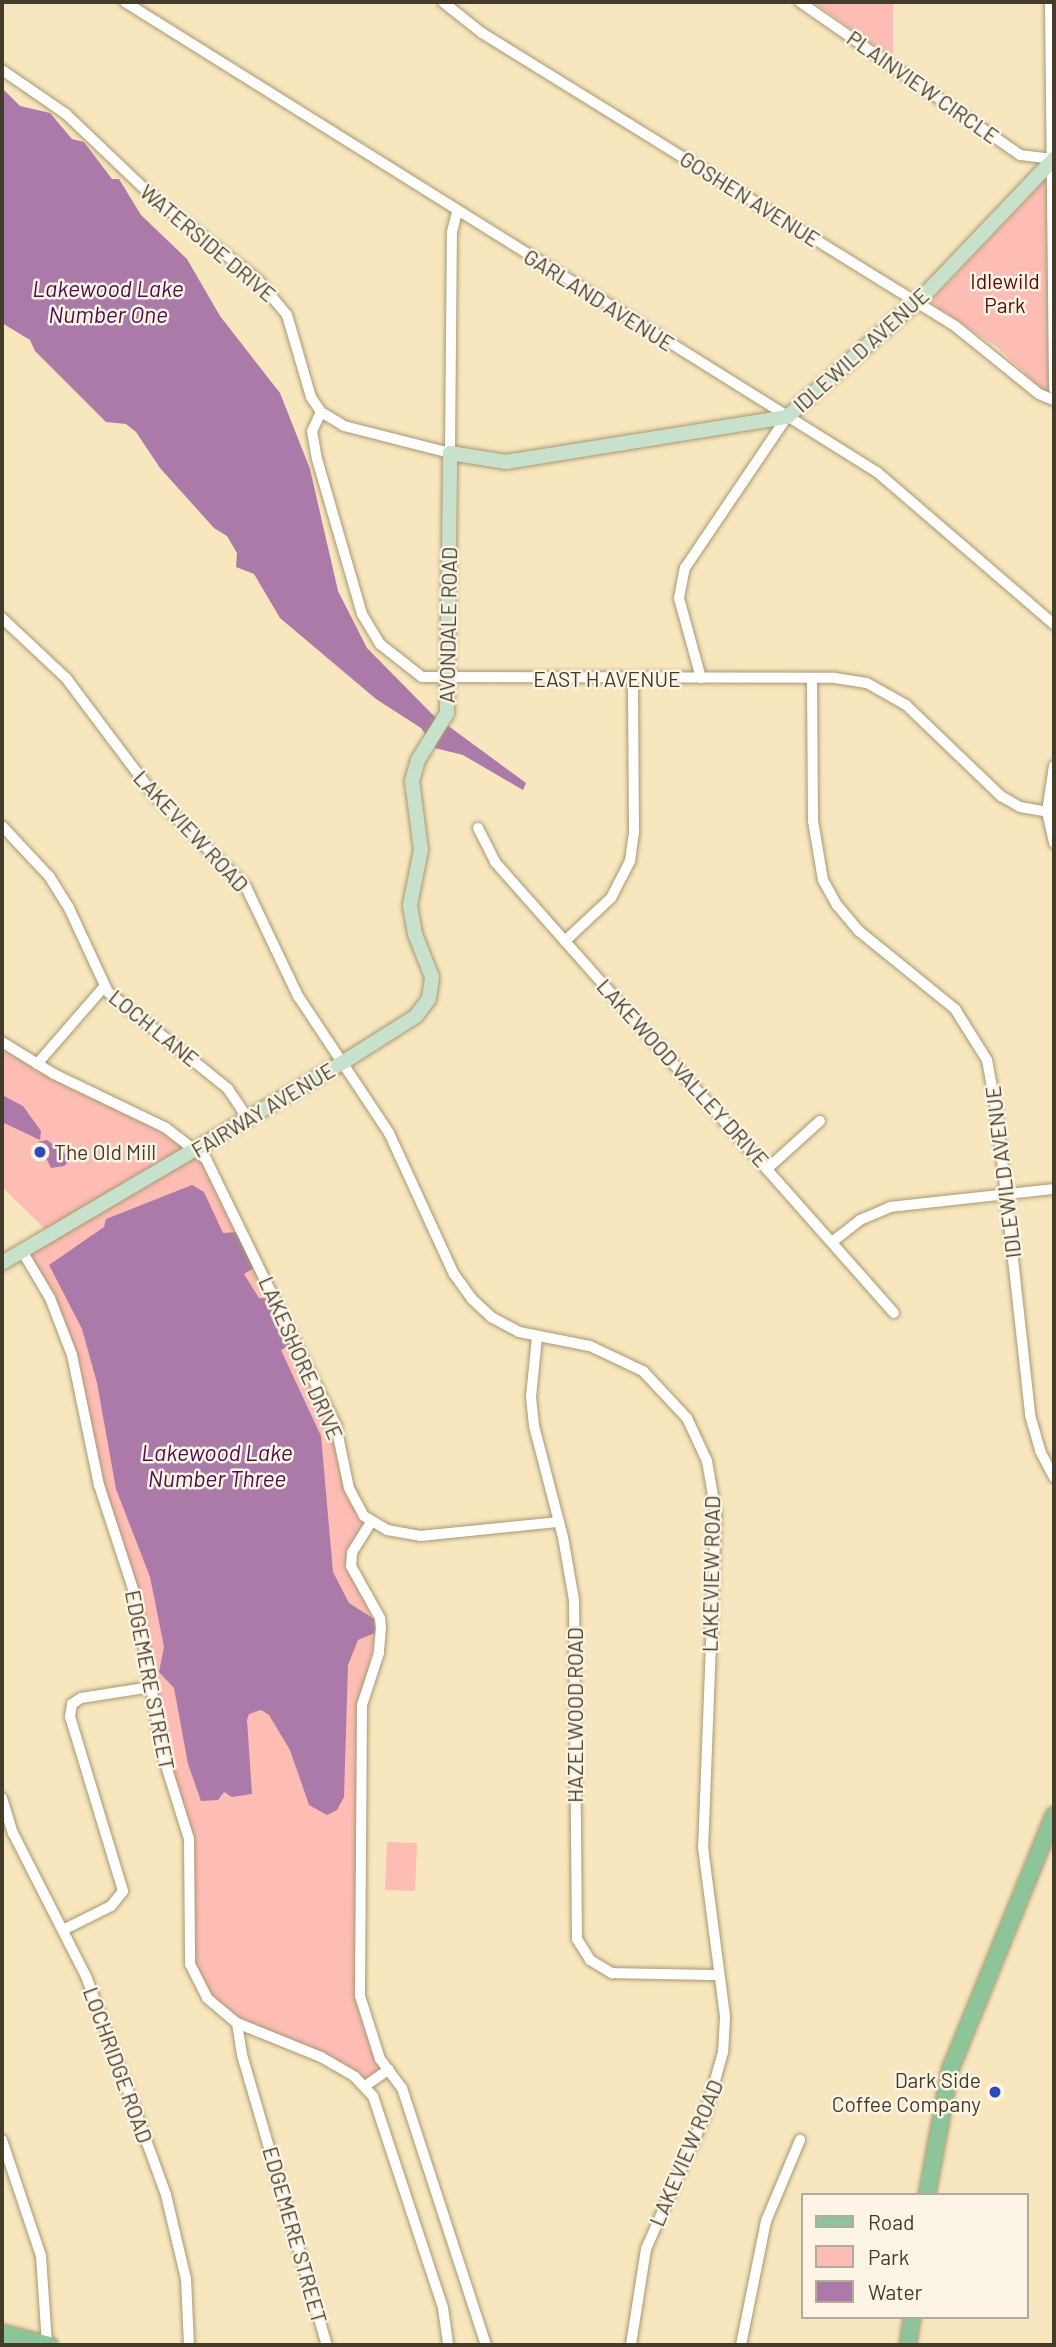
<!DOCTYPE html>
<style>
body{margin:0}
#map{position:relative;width:1056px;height:2347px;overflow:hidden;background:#f8e7be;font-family:Barlow,sans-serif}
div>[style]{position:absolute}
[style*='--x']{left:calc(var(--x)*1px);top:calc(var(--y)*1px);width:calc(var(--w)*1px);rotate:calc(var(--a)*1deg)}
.green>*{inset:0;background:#fdbdb4}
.water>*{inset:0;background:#ab7aa9}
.roads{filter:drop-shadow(0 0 2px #a99872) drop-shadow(0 0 2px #a99872)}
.street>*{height:10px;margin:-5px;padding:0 5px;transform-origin:5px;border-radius:5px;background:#fff}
.secondary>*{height:14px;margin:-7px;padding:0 7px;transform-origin:7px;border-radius:7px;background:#c7e1cc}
.primary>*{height:16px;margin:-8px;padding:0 8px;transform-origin:8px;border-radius:8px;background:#8ec499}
.dots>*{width:19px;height:19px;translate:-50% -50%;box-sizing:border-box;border:4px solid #fcf5e5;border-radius:50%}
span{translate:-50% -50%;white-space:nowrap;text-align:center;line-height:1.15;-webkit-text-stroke:5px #fcf5e5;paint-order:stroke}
.street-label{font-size:21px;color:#433c2b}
.park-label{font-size:21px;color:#5e0707}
.poi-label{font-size:21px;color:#433c2b}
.left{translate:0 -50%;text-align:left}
.right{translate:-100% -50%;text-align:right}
.water-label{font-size:23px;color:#4b0e4b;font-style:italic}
.frame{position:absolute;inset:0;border:4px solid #433c2b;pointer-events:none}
.legend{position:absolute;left:801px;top:2193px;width:228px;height:126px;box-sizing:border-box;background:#fcf5e5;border:2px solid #b2ab9b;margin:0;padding:9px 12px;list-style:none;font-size:21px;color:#433c2b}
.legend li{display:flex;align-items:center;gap:14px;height:35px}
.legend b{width:35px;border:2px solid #b2ab9b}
</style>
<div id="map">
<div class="green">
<i style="clip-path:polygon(893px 2px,893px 59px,815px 3px,817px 2px)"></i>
<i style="clip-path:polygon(1047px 178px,1052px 183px,1054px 400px,997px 347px,930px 302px)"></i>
<i style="clip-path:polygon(2px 1041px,199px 1151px,273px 1294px,371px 1522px,352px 1553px,353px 1573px,376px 1628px,366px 1685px,360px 1996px,389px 2069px,365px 2086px,355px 2077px,237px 2023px,200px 1988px,186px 1919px,189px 1839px,170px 1779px,141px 1623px,107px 1517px,77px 1371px,50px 1298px,22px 1251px,50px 1234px,2px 1187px)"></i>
<i style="clip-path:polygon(387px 1842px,417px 1843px,415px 1891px,385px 1890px)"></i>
</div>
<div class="water">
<i style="clip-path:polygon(2px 88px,20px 106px,50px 113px,72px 139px,84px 142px,112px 179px,119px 179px,141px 215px,187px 259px,220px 316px,280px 393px,310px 469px,338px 591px,367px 648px,432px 714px,526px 783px,523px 790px,463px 755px,435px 748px,421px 728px,376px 699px,280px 618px,254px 574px,236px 567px,237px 553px,227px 536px,214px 528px,160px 468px,136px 432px,126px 424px,106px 422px,35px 351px,30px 340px,2px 323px)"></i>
<i style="clip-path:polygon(2px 1095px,23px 1106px,41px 1131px,40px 1140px,2px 1122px)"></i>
<i style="clip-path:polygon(47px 1140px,72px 1159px,64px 1166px,51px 1168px,38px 1142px)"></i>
<i style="clip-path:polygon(192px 1185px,204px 1192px,223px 1233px,238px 1232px,254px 1268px,244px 1274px,259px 1298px,271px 1299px,290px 1345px,281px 1350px,321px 1436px,333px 1572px,349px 1603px,374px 1619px,375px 1633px,358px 1640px,348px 1665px,344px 1797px,337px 1810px,327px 1815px,309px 1805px,290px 1750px,269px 1715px,261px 1710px,249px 1714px,247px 1720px,252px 1794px,232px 1797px,224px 1792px,218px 1800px,201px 1801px,188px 1764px,174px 1688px,159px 1672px,164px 1647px,150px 1577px,116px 1489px,97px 1383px,82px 1329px,49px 1265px,104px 1227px,106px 1219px)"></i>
</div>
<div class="roads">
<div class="street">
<i style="--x:125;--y:2;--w:887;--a:32.01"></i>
<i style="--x:877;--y:472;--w:233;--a:40.7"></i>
<i style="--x:443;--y:2;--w:50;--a:38.5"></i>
<i style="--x:482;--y:33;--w:556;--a:31.78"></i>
<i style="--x:955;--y:326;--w:108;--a:39"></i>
<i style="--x:1039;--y:394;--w:16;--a:22"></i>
<i style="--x:800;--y:2;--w:268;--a:34.8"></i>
<i style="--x:1020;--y:155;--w:32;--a:7"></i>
<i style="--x:1050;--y:2;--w:387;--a:89.4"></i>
<i style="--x:2;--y:70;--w:78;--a:34.5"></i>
<i style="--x:66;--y:114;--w:123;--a:43.7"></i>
<i style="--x:155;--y:199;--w:131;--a:38.2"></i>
<i style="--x:258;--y:280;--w:45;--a:50.4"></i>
<i style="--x:287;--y:315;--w:85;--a:73.7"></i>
<i style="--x:311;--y:397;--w:18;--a:56"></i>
<i style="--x:321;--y:412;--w:27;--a:31"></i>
<i style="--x:344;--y:426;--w:109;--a:14.3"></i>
<i style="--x:450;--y:453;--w:221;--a:-89.5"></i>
<i style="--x:452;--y:232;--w:21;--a:-76"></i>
<i style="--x:321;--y:412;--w:21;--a:115"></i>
<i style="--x:312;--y:431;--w:28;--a:80"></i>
<i style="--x:317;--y:459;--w:161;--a:73.8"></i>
<i style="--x:362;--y:614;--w:35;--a:59"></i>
<i style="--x:380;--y:644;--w:53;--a:38.2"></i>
<i style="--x:422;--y:677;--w:413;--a:0.1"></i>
<i style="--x:835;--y:678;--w:32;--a:9"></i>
<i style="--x:867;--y:683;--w:45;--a:29.4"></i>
<i style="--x:906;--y:705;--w:132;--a:43.8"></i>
<i style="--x:1001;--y:796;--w:22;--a:30"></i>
<i style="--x:1020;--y:807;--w:27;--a:10"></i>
<i style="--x:2;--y:618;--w:88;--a:43.2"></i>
<i style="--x:66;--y:678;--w:145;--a:53.1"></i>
<i style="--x:153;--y:794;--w:132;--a:45"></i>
<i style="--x:246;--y:887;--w:121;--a:64.5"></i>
<i style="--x:298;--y:996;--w:164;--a:56.4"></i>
<i style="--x:389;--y:1133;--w:155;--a:65.3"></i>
<i style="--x:454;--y:1274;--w:31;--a:54"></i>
<i style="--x:472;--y:1299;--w:26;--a:43"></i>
<i style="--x:491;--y:1317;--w:32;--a:28"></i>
<i style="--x:519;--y:1332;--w:72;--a:11.2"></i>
<i style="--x:590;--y:1346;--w:59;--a:25.3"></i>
<i style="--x:643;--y:1371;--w:64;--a:46.9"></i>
<i style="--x:687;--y:1418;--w:47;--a:65.1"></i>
<i style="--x:707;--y:1461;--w:53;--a:80.2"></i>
<i style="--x:716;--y:1513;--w:334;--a:92.2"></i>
<i style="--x:703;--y:1847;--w:171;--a:82.6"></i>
<i style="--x:725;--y:2017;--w:35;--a:93"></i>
<i style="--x:723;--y:2052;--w:63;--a:105.6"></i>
<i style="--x:706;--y:2113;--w:149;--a:113.8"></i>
<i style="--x:646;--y:2249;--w:97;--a:98.9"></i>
<i style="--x:701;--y:678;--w:83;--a:-105.4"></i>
<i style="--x:679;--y:598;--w:31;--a:-79"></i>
<i style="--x:685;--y:568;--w:182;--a:-56"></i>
<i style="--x:812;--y:678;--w:143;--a:89.6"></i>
<i style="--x:813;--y:821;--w:60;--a:80.4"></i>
<i style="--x:823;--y:880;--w:29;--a:61"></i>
<i style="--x:837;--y:905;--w:34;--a:50"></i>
<i style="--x:859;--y:931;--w:124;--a:39.1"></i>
<i style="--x:955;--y:1009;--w:60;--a:57.9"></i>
<i style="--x:987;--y:1060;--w:55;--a:79.5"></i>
<i style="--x:997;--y:1114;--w:303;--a:83.7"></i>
<i style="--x:1030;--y:1415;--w:37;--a:74"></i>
<i style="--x:1040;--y:1451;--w:30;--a:62"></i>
<i style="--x:1054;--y:766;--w:47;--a:98.7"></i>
<i style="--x:1047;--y:812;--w:32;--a:77"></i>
<i style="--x:2;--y:826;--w:69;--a:46.8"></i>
<i style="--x:49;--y:876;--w:38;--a:58"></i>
<i style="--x:69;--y:908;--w:93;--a:65.1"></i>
<i style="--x:108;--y:992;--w:154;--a:38.9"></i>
<i style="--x:228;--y:1089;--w:36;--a:56"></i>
<i style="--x:478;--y:828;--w:38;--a:63"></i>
<i style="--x:495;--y:862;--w:602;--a:48.5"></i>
<i style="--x:565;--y:941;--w:63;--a:-43.1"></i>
<i style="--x:611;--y:898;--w:42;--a:-62.8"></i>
<i style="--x:630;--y:861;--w:30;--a:-82"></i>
<i style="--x:634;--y:831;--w:152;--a:-90.4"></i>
<i style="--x:2;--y:1042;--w:61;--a:31.6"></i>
<i style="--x:54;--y:1074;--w:124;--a:25.7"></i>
<i style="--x:166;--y:1128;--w:51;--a:37.8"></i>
<i style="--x:206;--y:1159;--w:297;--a:64"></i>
<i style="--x:336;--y:1426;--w:63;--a:78.2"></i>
<i style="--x:349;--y:1488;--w:32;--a:62"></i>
<i style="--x:364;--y:1516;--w:27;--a:31"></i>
<i style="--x:387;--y:1530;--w:34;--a:10"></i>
<i style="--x:420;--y:1536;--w:140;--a:-5.8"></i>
<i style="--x:37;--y:1064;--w:102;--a:-49"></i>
<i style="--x:768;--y:1168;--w:70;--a:-42.1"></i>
<i style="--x:832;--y:1242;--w:36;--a:-38"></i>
<i style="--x:860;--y:1220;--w:33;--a:-23"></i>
<i style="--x:890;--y:1207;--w:165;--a:-6.3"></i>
<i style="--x:22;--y:1251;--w:55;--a:59.2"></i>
<i style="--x:50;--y:1298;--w:61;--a:68.9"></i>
<i style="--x:72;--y:1355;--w:133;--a:78.3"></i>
<i style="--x:99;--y:1485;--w:116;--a:71.9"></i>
<i style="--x:135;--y:1595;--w:163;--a:80.1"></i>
<i style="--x:163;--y:1756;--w:87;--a:72.6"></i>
<i style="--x:189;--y:1839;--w:125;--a:89.5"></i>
<i style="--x:190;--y:1964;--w:38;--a:63"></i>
<i style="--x:207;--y:1998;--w:39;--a:40"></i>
<i style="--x:237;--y:2023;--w:32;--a:81"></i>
<i style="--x:242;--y:2055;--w:302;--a:73.7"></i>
<i style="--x:537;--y:1337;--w:60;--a:95.7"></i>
<i style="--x:531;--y:1397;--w:29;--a:84"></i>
<i style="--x:534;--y:1426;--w:115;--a:75.4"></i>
<i style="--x:563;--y:1537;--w:64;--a:80.1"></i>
<i style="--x:574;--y:1600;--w:339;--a:89.5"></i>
<i style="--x:577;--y:1939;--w:25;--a:58"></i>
<i style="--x:590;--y:1960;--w:26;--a:31"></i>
<i style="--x:612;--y:1973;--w:107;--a:1.1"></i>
<i style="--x:371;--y:1522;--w:36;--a:122"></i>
<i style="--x:352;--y:1553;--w:13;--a:94"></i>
<i style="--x:351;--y:1566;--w:60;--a:60.9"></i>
<i style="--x:380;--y:1618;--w:10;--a:84"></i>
<i style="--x:381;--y:1628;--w:25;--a:95"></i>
<i style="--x:379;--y:1653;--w:55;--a:108.1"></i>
<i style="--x:362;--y:1705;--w:291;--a:90.4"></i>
<i style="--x:360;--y:1996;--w:66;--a:72.4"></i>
<i style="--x:380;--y:2059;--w:36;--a:53"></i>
<i style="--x:402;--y:2088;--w:270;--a:71.9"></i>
<i style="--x:2;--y:1798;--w:37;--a:73"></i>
<i style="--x:13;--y:1833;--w:161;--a:63"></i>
<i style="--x:86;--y:1976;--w:233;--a:69.9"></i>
<i style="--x:166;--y:2195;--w:86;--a:76.6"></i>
<i style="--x:186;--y:2279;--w:66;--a:87.4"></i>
<i style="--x:65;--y:1929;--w:51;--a:-26.6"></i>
<i style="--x:111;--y:1906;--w:19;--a:-51"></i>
<i style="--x:123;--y:1891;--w:182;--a:-106.9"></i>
<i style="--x:70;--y:1717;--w:13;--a:-81"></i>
<i style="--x:72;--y:1704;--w:11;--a:-34"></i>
<i style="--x:81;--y:1698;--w:71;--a:-8.9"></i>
<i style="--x:237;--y:2023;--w:91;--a:22"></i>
<i style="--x:321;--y:2057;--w:39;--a:30"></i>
<i style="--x:355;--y:2077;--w:26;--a:47"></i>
<i style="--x:373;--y:2096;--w:223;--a:71.7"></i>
<i style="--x:443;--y:2308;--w:37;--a:82"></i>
<i style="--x:365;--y:2086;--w:29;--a:-35"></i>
<i style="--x:2;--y:2140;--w:122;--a:71.4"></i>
<i style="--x:41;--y:2256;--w:89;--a:86.1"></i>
<i style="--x:741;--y:2345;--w:126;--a:-78.6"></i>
<i style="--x:766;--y:2221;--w:88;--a:-67.2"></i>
</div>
<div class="secondary">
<i style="--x:2;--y:1263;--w:394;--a:-30.5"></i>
<i style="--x:342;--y:1063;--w:88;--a:-32.4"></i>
<i style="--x:416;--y:1016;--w:21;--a:-53"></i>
<i style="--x:429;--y:999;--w:22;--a:-82"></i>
<i style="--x:432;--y:977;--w:46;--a:-111.6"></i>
<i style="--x:415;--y:934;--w:29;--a:-100"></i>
<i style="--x:410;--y:905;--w:56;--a:-78.7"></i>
<i style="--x:421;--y:850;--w:70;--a:-97.4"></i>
<i style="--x:412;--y:781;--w:22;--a:-74"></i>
<i style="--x:418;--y:760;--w:55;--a:-58.3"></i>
<i style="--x:447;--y:713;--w:260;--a:-89.3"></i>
<i style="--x:450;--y:453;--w:57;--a:9.1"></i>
<i style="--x:506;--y:462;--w:285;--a:-9.1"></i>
<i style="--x:787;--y:417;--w:192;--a:-41.8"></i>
<i style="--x:930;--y:289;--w:180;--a:-46.4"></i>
</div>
<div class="primary">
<i style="--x:927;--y:2195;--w:127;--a:-79.6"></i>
<i style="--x:950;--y:2070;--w:275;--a:-67.8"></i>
<i style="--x:2;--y:2333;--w:49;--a:14.3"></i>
<i style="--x:908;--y:2345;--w:28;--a:-82"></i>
</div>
</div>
<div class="dots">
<i style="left:40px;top:1152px;background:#2e49ba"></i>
<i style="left:995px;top:2092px;background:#2e49ba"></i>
</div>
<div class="street-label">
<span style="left:923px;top:87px;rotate:35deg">PLAINVIEW CIRCLE</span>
<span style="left:750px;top:199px;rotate:32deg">GOSHEN AVENUE</span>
<span style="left:208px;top:243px;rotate:40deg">WATERSIDE DRIVE</span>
<span style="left:599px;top:300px;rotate:32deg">GARLAND AVENUE</span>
<span style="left:861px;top:350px;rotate:-42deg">IDLEWILD AVENUE</span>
<span style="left:448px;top:625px;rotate:-89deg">AVONDALE ROAD</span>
<span style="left:607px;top:679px">EAST H AVENUE</span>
<span style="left:191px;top:831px;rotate:47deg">LAKEVIEW ROAD</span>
<span style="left:154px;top:1028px;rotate:39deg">LOCH LANE</span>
<span style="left:683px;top:1073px;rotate:48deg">LAKEWOOD VALLEY DRIVE</span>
<span style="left:263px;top:1110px;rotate:-31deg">FAIRWAY AVENUE</span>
<span style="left:1003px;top:1172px;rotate:-97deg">IDLEWILD AVENUE</span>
<span style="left:301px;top:1358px;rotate:66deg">LAKESHORE DRIVE</span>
<span style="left:711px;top:1574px;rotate:-89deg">LAKEVIEW ROAD</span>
<span style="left:150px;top:1680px;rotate:79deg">EDGEMERE STREET</span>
<span style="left:575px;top:1715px;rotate:-90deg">HAZELWOOD ROAD</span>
<span style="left:118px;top:2065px;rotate:70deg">LOCHRIDGE ROAD</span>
<span style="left:686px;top:2153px;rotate:-67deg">LAKEVIEW ROAD</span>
<span style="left:295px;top:2235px;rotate:74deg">EDGEMERE STREET</span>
</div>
<div class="park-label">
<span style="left:1005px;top:293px">Idlewild<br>Park</span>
</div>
<div class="poi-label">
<span class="left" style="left:54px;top:1152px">The Old Mill</span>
<span class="right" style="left:981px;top:2092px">Dark Side<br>Coffee Company</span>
</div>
<div class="water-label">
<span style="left:108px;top:301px">Lakewood Lake<br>Number One</span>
<span style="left:217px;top:1465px">Lakewood Lake<br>Number Three</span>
</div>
<div class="frame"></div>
<ul class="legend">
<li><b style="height:9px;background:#8ec499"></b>Road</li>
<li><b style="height:19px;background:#fdbdb4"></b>Park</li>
<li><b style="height:19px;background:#ab7aa9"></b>Water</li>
</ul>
</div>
